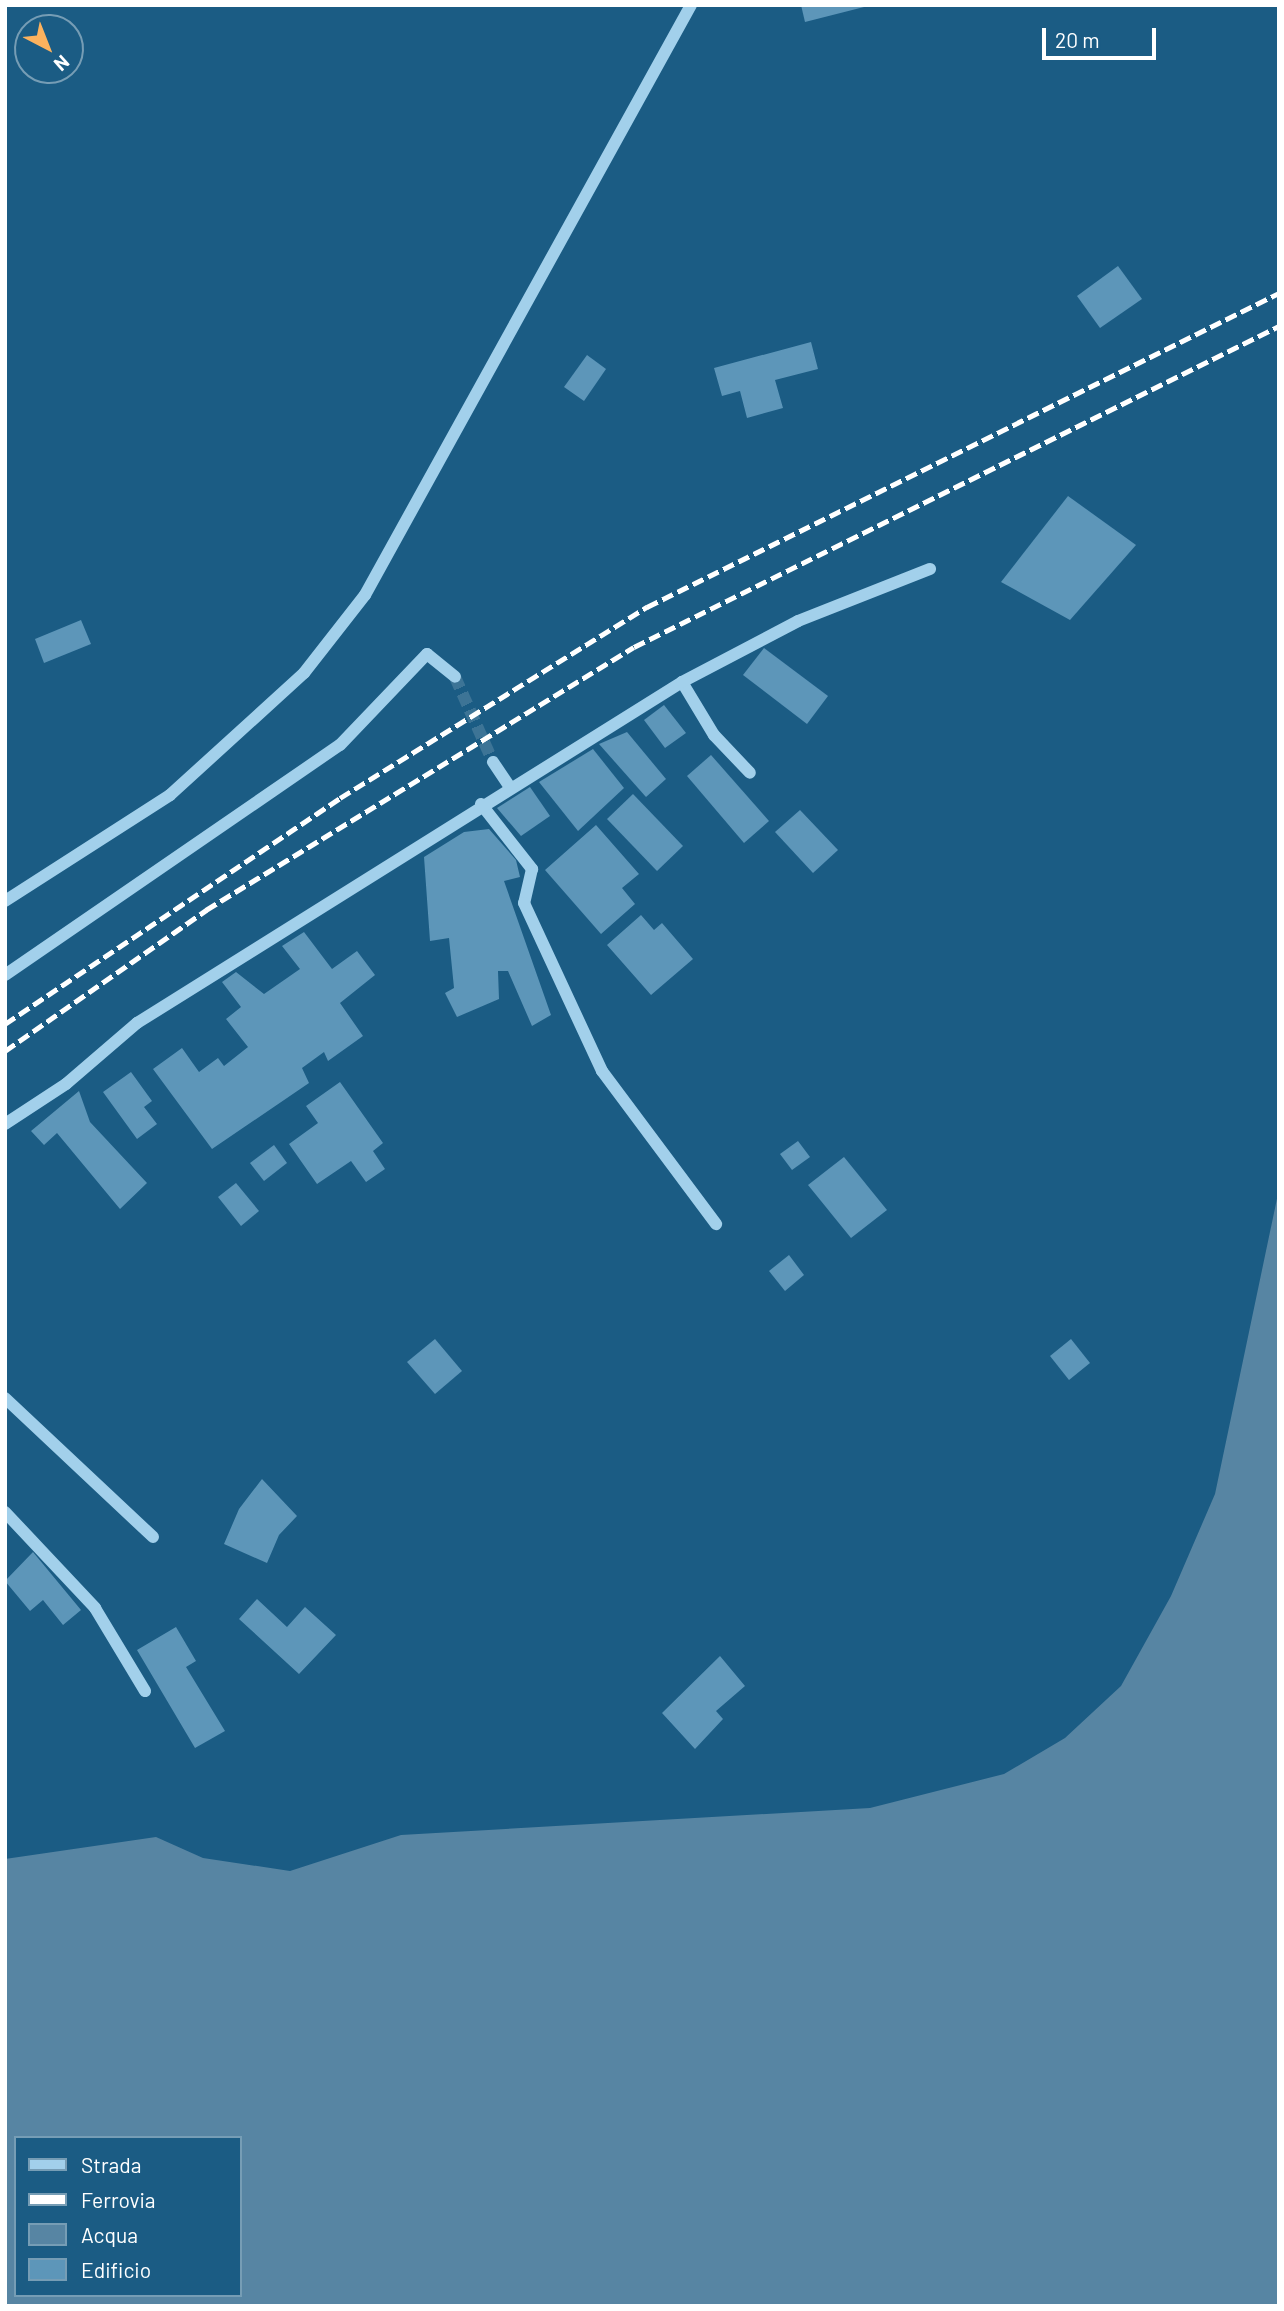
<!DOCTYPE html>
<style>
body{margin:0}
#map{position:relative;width:1284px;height:2311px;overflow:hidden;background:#1b5c84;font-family:Barlow,sans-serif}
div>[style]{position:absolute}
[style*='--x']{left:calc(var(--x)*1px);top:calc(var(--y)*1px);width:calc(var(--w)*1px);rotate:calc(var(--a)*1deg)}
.water>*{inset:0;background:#5785a3}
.building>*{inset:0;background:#5d96b9}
.minor-tunnel>*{height:12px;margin-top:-6px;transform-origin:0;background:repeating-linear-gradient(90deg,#3d7496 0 12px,transparent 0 18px)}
.minor>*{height:12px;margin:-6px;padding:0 6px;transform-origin:6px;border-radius:6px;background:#a2d0eb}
.rail>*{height:5px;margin-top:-2.5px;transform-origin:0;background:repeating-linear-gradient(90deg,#fff 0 12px,transparent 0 17px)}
span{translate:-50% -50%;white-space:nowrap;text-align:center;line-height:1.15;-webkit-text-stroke:7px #1b5c84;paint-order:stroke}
.frame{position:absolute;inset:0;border:7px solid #fff;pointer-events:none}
.legend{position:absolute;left:14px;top:2136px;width:228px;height:161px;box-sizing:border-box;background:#1b5c84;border:2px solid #769db5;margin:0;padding:9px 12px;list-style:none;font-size:21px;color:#fff}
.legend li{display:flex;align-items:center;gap:14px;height:35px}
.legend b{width:35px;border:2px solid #769db5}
.north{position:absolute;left:14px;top:14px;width:70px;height:70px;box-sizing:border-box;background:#1b5c84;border:2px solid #769db5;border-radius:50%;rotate:138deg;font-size:19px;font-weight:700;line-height:28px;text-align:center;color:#fff}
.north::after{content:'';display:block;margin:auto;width:24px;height:32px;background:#fcb25e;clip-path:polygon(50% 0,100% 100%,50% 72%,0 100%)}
.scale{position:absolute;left:1042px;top:28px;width:114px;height:32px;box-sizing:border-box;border:4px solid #fff;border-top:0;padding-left:9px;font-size:21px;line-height:24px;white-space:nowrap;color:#fff;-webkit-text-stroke:5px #1b5c84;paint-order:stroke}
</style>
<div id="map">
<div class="water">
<i style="clip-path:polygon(evenodd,1279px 1189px,1279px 2306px,5px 2306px,5px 1859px,156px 1837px,203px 1858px,290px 1871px,401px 1835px,870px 1808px,1004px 1774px,1065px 1738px,1121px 1686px,1171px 1596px,1215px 1494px,1279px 1189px,16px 2138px,240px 2138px,240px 2295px,16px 2295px,16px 2138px)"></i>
</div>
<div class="building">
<i style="clip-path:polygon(801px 5px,868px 5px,868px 6px,805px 22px)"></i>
<i style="clip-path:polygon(1118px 266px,1142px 299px,1100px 328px,1077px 296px)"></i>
<i style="clip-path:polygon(811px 342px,818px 369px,775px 380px,783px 408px,747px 418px,740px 391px,722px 396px,714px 368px)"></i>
<i style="clip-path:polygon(587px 355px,606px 369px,584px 401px,564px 387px)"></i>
<i style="clip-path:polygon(1068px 496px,1136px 545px,1070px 620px,1001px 582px)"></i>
<i style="clip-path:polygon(81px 620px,91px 644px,44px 663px,35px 639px)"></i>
<i style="clip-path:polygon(764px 648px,828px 696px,807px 724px,743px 675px)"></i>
<i style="clip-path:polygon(664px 705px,686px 733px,665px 748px,644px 720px)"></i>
<i style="clip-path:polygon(627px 732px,666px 779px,646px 797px,599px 744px)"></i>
<i style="clip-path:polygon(593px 749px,624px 788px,578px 831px,539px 782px)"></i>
<i style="clip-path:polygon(711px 755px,769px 821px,744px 843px,687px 776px)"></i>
<i style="clip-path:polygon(530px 787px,550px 816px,521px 836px,497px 808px)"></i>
<i style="clip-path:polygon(633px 794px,683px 846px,657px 871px,607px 819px)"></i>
<i style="clip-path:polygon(800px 810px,838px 850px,813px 873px,775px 832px)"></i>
<i style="clip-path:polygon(596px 825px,639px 874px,622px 888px,635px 904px,601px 934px,545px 870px)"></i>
<i style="clip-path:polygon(489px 829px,516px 860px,520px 877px,504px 881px,551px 1015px,532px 1026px,508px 971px,498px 971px,499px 999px,457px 1017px,445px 993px,454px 988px,449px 938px,430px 941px,424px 857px,464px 832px)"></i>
<i style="clip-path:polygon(641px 915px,654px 930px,662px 923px,693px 959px,651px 995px,607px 945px)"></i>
<i style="clip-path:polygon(304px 932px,332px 969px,357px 951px,375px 975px,340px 1003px,363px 1036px,328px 1061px,324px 1052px,302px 1068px,309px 1083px,212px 1149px,153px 1069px,182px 1048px,199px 1072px,218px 1058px,224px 1066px,248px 1047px,226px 1019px,241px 1007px,222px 982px,236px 972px,264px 994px,300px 969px,282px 946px)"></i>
<i style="clip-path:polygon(131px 1072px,152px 1101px,144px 1107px,157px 1124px,137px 1139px,103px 1092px)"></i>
<i style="clip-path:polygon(340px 1082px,383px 1143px,373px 1151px,385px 1169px,366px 1182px,351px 1161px,317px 1184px,289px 1144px,318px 1123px,306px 1106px)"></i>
<i style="clip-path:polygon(79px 1091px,90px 1122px,147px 1183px,120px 1209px,57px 1133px,44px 1145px,31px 1131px)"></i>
<i style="clip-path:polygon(798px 1141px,810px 1157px,792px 1170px,780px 1154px)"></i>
<i style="clip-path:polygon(274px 1145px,287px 1163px,264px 1181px,250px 1163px)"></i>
<i style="clip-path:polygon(844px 1157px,887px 1210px,851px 1238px,808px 1185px)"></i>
<i style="clip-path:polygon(236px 1183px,259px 1211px,241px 1226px,218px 1197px)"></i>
<i style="clip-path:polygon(789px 1255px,804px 1275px,785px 1291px,769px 1271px)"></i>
<i style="clip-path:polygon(435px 1339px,462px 1371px,435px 1394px,407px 1362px)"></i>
<i style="clip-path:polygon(1071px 1339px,1090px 1363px,1069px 1380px,1050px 1356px)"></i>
<i style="clip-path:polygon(262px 1479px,297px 1516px,279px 1535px,267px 1563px,224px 1544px,239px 1509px)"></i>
<i style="clip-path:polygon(33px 1552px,81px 1610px,63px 1625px,43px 1600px,30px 1611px,5px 1581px)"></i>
<i style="clip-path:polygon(257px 1599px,287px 1627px,305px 1607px,336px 1635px,299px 1674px,239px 1619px)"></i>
<i style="clip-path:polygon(176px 1627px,196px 1661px,186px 1667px,225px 1731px,195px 1748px,137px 1650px)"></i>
<i style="clip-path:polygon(720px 1656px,745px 1686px,716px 1711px,723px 1719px,695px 1749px,662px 1713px)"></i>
</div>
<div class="minor-tunnel">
<i style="--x:455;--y:677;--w:93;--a:65.9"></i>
</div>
<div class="minor">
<i style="--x:682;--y:682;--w:62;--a:58.9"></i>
<i style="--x:714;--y:735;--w:52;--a:46.5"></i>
<i style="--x:493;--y:762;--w:29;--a:56"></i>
<i style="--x:481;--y:804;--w:83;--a:51.9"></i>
<i style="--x:532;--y:869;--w:35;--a:103"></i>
<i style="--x:524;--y:903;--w:185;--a:65.1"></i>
<i style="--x:602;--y:1071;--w:191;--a:53.3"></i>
<i style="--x:5;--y:901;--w:196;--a:-32.7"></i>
<i style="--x:170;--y:795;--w:181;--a:-42.3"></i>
<i style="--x:304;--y:673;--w:99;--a:-52"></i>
<i style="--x:365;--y:595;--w:674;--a:-61.08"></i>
<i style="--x:5;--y:975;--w:406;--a:-34.5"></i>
<i style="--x:340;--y:745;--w:126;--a:-46.3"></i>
<i style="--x:427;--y:654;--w:36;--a:39"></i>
<i style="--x:5;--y:1124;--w:73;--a:-33.3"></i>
<i style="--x:66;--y:1084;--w:94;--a:-40.7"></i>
<i style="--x:137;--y:1023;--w:643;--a:-32.03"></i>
<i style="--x:682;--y:682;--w:131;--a:-27.7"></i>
<i style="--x:798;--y:621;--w:142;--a:-21.5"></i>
<i style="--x:5;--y:1398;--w:203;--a:43.2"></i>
<i style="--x:5;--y:1512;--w:132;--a:46.8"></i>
<i style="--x:95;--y:1608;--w:97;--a:58.9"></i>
</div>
<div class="rail">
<i style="--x:5;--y:1024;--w:404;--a:-34"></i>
<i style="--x:340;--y:798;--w:362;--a:-31.9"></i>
<i style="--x:647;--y:607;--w:706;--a:-26.42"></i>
<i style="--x:5;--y:1051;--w:246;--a:-35"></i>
<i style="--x:206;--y:910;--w:502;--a:-31.57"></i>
<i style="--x:634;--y:647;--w:720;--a:-26.46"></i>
</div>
<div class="frame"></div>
<ul class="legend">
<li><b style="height:9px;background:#a2d0eb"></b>Strada</li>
<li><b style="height:9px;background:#fff"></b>Ferrovia</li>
<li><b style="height:19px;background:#5785a3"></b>Acqua</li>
<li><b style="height:19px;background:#5d96b9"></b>Edificio</li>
</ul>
<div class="north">N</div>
<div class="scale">20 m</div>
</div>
